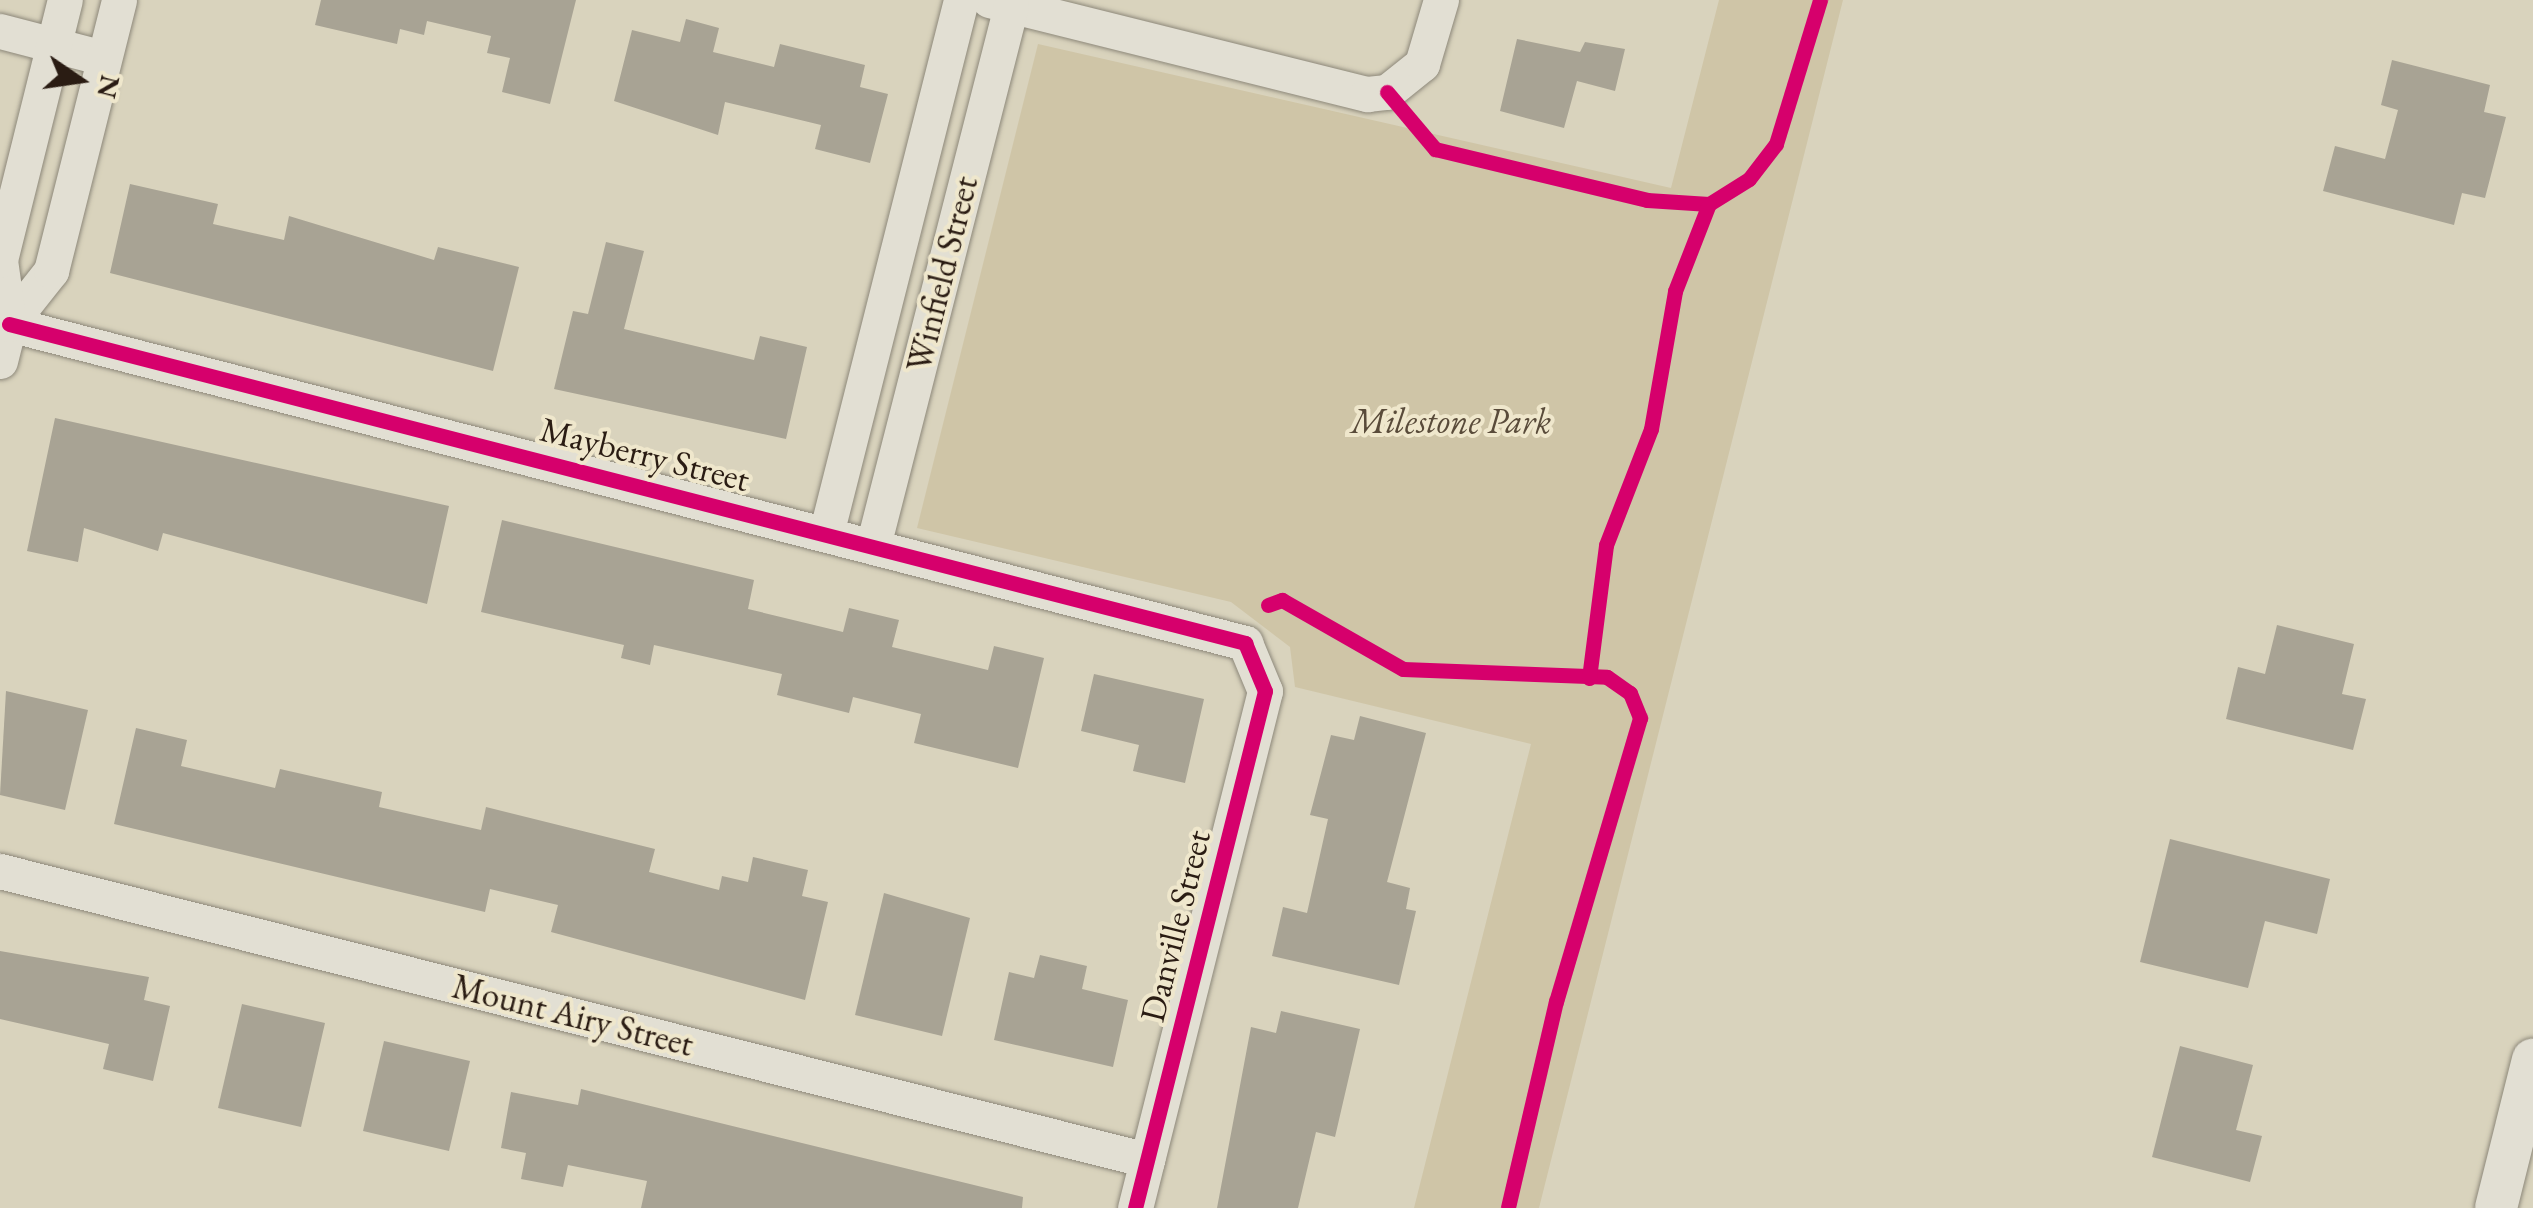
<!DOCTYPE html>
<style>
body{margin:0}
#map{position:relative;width:2533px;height:1208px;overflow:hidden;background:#d9d3bd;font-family:"EB Garamond",serif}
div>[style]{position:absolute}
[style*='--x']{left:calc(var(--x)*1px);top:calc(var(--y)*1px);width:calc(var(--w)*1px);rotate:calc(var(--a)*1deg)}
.green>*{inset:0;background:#cfc5a7}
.building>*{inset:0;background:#a8a394}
.roads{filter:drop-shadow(0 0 2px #8d887a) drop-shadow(0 0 2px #8d887a)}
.minor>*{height:35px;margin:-17.5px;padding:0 17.5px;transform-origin:17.5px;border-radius:17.5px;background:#e2dfd3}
.tertiary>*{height:42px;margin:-21px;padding:0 21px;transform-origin:21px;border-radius:21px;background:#e2dfd3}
.cycleway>*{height:15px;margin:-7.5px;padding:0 7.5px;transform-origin:7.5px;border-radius:7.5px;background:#d6006c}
span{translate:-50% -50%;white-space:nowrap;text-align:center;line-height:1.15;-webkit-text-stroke:8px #efe7cc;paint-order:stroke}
.street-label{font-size:35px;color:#2a1c13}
.park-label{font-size:35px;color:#594b3a;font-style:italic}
.north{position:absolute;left:30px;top:30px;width:100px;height:100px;-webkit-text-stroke:8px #efe7cc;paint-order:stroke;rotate:103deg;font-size:28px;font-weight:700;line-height:40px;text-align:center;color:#2a1c13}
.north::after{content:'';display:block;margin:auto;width:35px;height:45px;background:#2a1c13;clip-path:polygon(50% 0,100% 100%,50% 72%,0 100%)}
</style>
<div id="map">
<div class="green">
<i style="clip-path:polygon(1719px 0,1843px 0,1539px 1208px,1414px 1208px,1531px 744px,1295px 687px,1290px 647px,1231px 602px,917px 528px,1038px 44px,1671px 188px)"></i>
</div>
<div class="building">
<i style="clip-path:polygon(321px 0,576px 0,550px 104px,502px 92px,510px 58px,487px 53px,491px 36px,427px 21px,424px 35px,400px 29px,397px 44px,315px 25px)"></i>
<i style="clip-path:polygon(686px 19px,719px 28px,713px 52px,774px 67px,780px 44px,865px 65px,860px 87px,888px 94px,870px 163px,815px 149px,821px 125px,725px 102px,718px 135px,614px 101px,632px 30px,680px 42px)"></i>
<i style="clip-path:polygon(1517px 39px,1580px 52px,1585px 42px,1625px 49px,1615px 91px,1577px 81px,1564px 128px,1500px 111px)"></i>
<i style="clip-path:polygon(2392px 60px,2490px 85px,2484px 112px,2506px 117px,2485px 198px,2462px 193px,2454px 225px,2323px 191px,2335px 146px,2385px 159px,2398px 110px,2381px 105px)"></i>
<i style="clip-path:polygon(130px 184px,218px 204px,213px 224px,284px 240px,289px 216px,434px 260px,438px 247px,519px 267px,493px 371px,110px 273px)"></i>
<i style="clip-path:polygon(606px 242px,644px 251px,624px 329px,754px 360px,760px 336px,807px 347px,786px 439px,554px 389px,573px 311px,588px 314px)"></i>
<i style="clip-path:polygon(55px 418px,449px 506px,427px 604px,163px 533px,158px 551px,84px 528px,78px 562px,27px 551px)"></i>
<i style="clip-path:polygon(502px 520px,754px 580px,748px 609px,843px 632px,849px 608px,899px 620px,892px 647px,988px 670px,994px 646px,1044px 658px,1018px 768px,914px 743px,921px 714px,853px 697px,849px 713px,777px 695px,782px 674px,654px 645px,650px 665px,621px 658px,624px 645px,481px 612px)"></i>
<i style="clip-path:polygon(2277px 625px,2354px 644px,2342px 694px,2366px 699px,2353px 750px,2226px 719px,2238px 667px,2265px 674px)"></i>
<i style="clip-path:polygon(1094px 674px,1204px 699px,1185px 783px,1133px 771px,1139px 745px,1081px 731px)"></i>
<i style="clip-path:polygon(6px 691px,88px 710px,65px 810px,0 795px)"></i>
<i style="clip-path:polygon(1360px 716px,1426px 733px,1387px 882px,1410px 888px,1406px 909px,1416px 911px,1399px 985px,1272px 956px,1283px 907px,1307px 913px,1328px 819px,1310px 815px,1331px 735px,1354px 740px)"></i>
<i style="clip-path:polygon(136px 728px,187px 740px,181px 766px,275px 788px,280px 769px,382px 792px,379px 807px,481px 830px,486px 807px,655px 849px,649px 872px,719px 890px,722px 876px,748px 882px,753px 857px,808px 870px,802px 896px,828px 902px,805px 1000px,551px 932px,558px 905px,490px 889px,485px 912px,114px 824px)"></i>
<i style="clip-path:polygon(2170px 839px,2330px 879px,2317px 934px,2265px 921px,2248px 988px,2140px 962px)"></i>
<i style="clip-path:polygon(884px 893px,970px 918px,942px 1036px,855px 1015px)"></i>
<i style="clip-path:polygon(0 951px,149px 977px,144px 1000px,170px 1006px,153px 1081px,103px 1069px,109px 1044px,0 1019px)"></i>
<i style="clip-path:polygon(1040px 955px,1087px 966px,1082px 989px,1128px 1000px,1113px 1067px,994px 1040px,1009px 972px,1034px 978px)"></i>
<i style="clip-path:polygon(242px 1004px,325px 1023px,301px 1127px,218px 1108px)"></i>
<i style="clip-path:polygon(1281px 1011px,1360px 1029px,1335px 1137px,1316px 1132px,1298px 1208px,1217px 1208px,1251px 1027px,1276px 1033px)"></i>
<i style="clip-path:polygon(384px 1041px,470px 1061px,449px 1151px,363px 1131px)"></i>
<i style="clip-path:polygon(2180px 1046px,2253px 1065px,2236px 1130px,2262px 1136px,2250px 1182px,2152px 1157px)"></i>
<i style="clip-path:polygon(581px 1089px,1023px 1197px,1022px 1208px,641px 1208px,647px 1181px,568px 1165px,563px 1187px,521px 1179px,526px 1153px,501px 1148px,511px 1092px,578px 1105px)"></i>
</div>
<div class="roads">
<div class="minor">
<i style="--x:989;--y:0;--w:390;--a:14"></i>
<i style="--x:1367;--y:94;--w:20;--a:-6"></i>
<i style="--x:1387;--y:92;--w:45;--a:-38.7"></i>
<i style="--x:1422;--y:64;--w:67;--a:-73.5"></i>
<i style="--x:0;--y:31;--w:107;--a:14.6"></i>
<i style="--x:9;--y:324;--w:1277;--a:14.47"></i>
<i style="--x:1245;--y:643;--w:52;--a:67.4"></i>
<i style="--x:1265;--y:691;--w:533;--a:104.11"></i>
<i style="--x:9;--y:324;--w:68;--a:-51.6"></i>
<i style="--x:51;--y:271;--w:279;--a:-75.9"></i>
<i style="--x:0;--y:361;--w:38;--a:-76"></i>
<i style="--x:9;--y:324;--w:65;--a:-98"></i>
<i style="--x:0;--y:260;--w:268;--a:-76"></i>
<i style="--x:827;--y:530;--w:547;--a:-75.81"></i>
<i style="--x:874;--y:542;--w:553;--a:-75.66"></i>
<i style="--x:0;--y:871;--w:1183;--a:14.14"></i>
</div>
<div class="tertiary">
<i style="--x:2496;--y:1208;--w:153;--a:-76"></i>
</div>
</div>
<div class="cycleway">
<i style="--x:1387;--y:92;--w:75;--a:49.9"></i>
<i style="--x:1435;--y:149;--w:218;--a:13.5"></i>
<i style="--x:1647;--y:200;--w:62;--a:3.7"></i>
<i style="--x:1709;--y:204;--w:47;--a:-32"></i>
<i style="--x:1749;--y:179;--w:44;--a:-52.4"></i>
<i style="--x:1776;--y:144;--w:151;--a:-73"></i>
<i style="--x:9;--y:324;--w:1277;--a:14.47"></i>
<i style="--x:1245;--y:643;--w:52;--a:67.4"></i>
<i style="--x:1265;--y:691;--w:533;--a:104.11"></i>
<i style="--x:1268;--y:605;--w:15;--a:-20"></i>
<i style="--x:1282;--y:600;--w:139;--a:29.7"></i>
<i style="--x:1403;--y:669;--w:204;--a:2.2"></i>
<i style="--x:1607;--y:677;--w:28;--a:35"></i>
<i style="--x:1630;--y:693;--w:27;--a:68"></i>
<i style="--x:1640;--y:718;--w:295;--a:106.5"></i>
<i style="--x:1556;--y:1001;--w:212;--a:103.1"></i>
<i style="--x:1589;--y:678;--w:134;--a:-82.7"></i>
<i style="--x:1606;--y:545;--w:124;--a:-68.8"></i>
<i style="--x:1651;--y:429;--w:140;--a:-80.1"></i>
<i style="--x:1675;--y:291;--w:93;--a:-68.7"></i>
</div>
<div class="street-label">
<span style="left:942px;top:274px;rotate:-76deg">Winfield Street</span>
<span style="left:645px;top:454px;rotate:14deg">Mayberry Street</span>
<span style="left:1175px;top:926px;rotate:-76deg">Danville Street</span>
<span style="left:573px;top:1015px;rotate:14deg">Mount Airy Street</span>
</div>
<div class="park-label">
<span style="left:1451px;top:421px">Milestone Park</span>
</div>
<div class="north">N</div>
</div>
